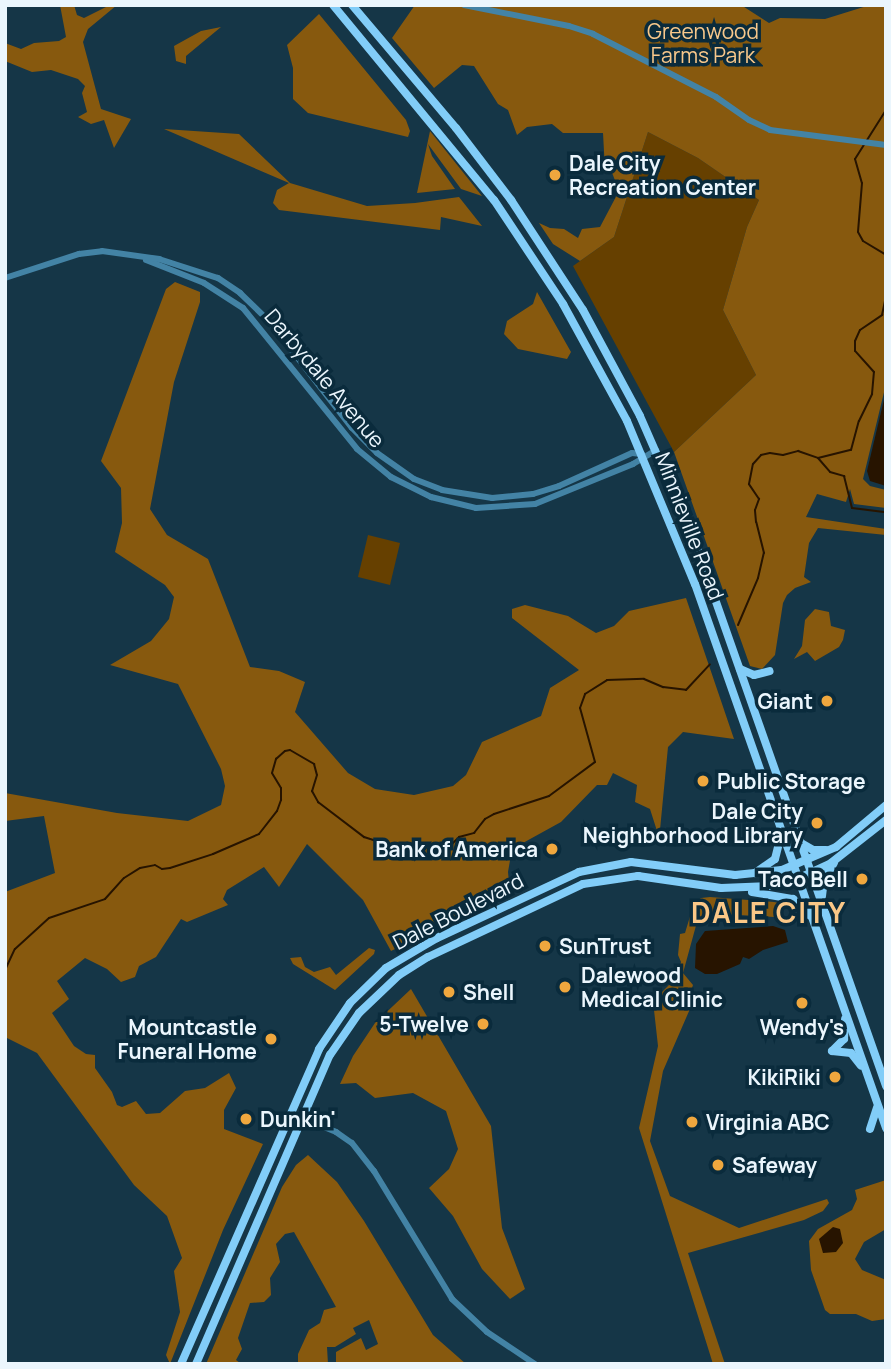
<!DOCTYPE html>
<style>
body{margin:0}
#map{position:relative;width:891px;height:1369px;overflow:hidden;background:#153647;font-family:Manrope,sans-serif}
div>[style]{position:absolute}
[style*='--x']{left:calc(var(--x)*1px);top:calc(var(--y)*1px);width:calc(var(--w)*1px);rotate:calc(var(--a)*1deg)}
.green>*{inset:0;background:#664000}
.forest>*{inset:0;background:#87590e}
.water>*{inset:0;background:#271400}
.stream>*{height:2px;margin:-1px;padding:0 1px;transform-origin:1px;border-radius:1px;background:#271400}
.minor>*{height:6px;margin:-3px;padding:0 3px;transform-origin:3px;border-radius:3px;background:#4383a5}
.major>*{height:8px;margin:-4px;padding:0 4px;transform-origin:4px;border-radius:4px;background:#82cdf8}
.dots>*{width:19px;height:19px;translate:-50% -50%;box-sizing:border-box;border:4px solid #0a2b3c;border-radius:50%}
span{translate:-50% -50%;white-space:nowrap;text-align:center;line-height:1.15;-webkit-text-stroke:7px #0a2b3c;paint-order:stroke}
.park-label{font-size:21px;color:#f8c88b}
.poi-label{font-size:21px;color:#ebf6fd;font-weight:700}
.left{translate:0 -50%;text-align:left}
.right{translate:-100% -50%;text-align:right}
.street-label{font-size:21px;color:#ebf6fd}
.district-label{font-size:28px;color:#fac787;font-weight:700;letter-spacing:2px}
.frame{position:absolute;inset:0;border:7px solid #ebf6fd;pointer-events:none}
</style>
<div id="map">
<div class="green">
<i style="clip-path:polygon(648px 132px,698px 158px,759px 200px,747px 227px,723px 310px,756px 375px,674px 452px,573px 266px,614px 237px)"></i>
<i style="clip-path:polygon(368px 535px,400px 543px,390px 585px,358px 577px)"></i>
</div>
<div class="forest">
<i style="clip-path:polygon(60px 5px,74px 5px,77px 15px,84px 18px,110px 5px,117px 5px,88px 29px,83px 42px,101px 109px,131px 119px,114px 148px,104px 120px,91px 124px,78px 117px,87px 112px,82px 93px,85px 86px,78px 79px,51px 70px,32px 72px,5px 61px,5px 43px,21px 49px,34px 43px,59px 41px,66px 37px)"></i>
<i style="clip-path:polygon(415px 5px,741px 5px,769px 23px,780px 18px,825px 19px,870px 5px,886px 5px,886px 384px,863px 479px,870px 486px,886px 490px,886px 508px,854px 504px,850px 489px,846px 502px,817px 494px,806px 517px,886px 529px,886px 535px,818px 528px,809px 543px,804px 577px,811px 582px,795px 588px,787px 595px,783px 603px,775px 655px,762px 669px,750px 666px,674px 452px,756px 375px,723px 310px,747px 227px,759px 200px,698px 158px,648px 132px,614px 237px,580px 261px,553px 244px,539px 223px,550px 228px,564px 229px,578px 238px,582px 229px,600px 227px,619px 191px,611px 170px,605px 170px,603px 133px,563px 133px,552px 124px,527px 127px,517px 135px,508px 110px,498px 104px,474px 66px,462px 65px,434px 88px,392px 38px)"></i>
<i style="clip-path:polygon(319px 14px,406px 120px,410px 131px,408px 137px,308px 113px,293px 99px,293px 68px,287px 45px)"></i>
<i style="clip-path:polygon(221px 27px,186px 56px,186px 64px,176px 61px,174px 46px,201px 31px)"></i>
<i style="clip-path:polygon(164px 129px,239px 134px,290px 183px,367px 206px,415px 203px,459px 197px,482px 226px,441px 217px,440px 230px,279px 210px,273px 203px,277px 190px,289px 183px)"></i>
<i style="clip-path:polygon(430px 131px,482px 196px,461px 189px,428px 144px,432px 156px,455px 189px,417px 193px)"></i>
<i style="clip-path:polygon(175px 282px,200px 292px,200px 302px,174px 382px,150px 509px,167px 535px,208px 559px,250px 667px,279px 671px,305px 682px,295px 712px,348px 773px,375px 789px,414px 795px,453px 786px,466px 775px,482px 742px,541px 716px,550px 688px,579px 670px,512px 618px,512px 609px,525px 605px,568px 616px,596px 633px,614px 626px,629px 611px,686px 598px,734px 739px,683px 732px,668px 747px,660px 830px,657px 831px,650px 809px,635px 802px,637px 785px,613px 773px,607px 785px,597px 785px,561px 822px,512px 849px,508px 872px,510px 892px,391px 951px,363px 900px,307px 844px,279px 887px,264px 867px,227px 890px,223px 899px,228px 905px,187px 922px,181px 919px,156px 957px,139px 966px,135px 977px,121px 982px,107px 969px,85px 958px,57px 981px,69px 999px,52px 1013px,74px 1046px,86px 1054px,95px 1055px,95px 1068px,112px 1092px,117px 1105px,122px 1107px,136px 1101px,146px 1114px,160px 1113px,185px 1091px,205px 1088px,229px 1073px,236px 1088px,224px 1110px,224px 1129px,263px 1144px,223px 1230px,170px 1364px,166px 1355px,180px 1312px,174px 1271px,182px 1258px,167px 1216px,134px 1185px,37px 1053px,5px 1037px,5px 892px,55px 873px,44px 816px,5px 821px,5px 793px,117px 813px,188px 821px,221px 805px,225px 786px,221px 769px,178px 684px,110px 665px,151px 641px,169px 619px,174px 597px,165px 585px,115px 552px,122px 523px,121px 488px,101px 461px,166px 289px)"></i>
<i style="clip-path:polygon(537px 292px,571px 352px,567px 359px,518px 349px,504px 334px,507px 321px,533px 304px)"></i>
<i style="clip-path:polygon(815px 609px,829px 612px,831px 626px,845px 630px,843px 640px,839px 647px,815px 661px,807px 652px,794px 659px,802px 646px,805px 620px)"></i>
<i style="clip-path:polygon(710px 897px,774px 902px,779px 903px,782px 909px,779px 916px,774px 917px,707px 913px,697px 922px,683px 973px,693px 985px,690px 994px,693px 1002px,663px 1071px,650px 1141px,670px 1196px,739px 1228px,827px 1199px,829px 1203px,823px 1211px,804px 1220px,688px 1253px,725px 1364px,713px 1364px,639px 1128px,658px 1046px,653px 1001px,675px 979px,681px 962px,678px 955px,680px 934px,685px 933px,694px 903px,701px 898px)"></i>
<i style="clip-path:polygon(369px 948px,375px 950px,374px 954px,335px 990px,293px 964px,290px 958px,301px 957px,305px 967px,314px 972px,330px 967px,336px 975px)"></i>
<i style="clip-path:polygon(411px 989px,491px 1126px,502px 1228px,525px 1289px,510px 1299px,482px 1269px,453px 1216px,429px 1188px,449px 1169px,458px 1149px,446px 1111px,413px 1093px,375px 1098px,356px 1083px,340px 1084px,353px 1056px,375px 1023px)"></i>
<i style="clip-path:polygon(308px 1155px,337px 1182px,364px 1221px,433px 1335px,466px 1364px,336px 1364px,336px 1352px,361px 1338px,366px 1350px,378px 1344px,369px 1320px,353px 1328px,356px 1334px,335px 1347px,327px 1347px,328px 1364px,298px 1364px,298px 1354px,309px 1330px,320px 1323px,324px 1310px,336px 1307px,294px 1232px,285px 1234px,276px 1244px,280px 1262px,270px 1278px,271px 1295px,264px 1302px,250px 1303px,238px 1338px,242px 1349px,236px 1360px,240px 1363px,206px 1364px,282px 1187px,296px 1165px)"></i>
<i style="clip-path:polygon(886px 1180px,886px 1229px,864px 1242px,855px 1259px,862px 1270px,886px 1280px,886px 1319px,872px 1321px,856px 1314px,830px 1314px,825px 1310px,811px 1270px,809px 1241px,818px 1229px,852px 1210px,857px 1199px,855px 1190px)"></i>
</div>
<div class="water">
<i style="clip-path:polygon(886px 391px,886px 486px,870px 481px,867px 471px)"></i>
<i style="clip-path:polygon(773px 926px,785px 930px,788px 942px,763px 950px,749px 959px,743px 957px,740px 964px,717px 974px,705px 974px,695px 968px,696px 944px,705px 931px)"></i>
<i style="clip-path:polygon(833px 1227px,840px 1229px,843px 1243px,836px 1252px,823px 1253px,819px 1239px)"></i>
</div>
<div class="stream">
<i style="--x:886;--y:110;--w:58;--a:122.3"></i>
<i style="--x:855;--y:159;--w:25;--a:74"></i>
<i style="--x:862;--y:183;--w:49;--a:94.7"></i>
<i style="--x:858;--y:232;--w:10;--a:61"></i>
<i style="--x:863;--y:241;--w:26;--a:31"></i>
<i style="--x:885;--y:254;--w:28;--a:88"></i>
<i style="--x:818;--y:458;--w:18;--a:49"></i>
<i style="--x:830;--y:472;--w:15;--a:16"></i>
<i style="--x:844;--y:476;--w:33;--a:76"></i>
<i style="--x:852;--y:508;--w:34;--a:7"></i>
<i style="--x:738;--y:625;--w:51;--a:-66.9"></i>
<i style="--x:758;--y:578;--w:26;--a:-77"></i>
<i style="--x:764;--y:553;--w:32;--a:-104"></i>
<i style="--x:756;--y:522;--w:12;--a:-95"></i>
<i style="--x:755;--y:510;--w:12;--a:-70"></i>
<i style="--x:759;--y:499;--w:18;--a:-124"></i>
<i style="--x:749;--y:484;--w:20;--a:-79"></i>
<i style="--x:753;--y:464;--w:12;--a:-48"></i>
<i style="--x:761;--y:455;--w:9;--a:-13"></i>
<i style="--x:770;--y:453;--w:13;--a:9"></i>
<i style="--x:783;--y:455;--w:16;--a:-15"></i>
<i style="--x:798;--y:451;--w:21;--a:19"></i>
<i style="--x:818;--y:458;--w:34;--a:-14"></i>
<i style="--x:851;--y:450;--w:30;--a:-75"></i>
<i style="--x:859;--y:421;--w:30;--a:-64"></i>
<i style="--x:872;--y:394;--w:22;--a:-85"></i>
<i style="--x:874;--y:372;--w:28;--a:-132"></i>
<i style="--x:855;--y:351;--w:10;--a:-90"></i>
<i style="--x:855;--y:341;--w:12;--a:-66"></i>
<i style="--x:860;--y:330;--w:27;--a:-34"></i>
<i style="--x:882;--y:315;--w:19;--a:-78"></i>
<i style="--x:5;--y:970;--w:23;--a:-65"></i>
<i style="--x:15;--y:949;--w:46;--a:-42.4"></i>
<i style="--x:49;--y:918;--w:59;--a:-18.7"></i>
<i style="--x:105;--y:899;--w:28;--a:-48"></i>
<i style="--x:124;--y:878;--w:19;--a:-32"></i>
<i style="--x:140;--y:868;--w:15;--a:-11"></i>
<i style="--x:155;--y:865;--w:8;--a:30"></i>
<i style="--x:162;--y:869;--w:8;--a:-7"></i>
<i style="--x:170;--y:868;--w:45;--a:-18"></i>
<i style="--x:213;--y:854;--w:50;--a:-23.5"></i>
<i style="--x:259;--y:834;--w:29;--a:-52"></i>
<i style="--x:277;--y:811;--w:12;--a:-70"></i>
<i style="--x:281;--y:800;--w:12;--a:-90"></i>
<i style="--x:281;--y:788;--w:17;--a:-121"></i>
<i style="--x:272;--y:773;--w:15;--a:-74"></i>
<i style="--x:276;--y:759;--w:12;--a:-42"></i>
<i style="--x:285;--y:751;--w:5;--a:-11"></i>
<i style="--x:290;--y:750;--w:28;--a:30"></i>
<i style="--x:314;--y:764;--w:11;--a:75"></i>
<i style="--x:317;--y:775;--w:17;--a:107"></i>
<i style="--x:312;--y:791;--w:13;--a:61"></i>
<i style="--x:318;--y:802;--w:58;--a:37.3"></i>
<i style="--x:364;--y:837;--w:68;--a:17.9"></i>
<i style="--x:429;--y:858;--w:17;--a:-24"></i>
<i style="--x:445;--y:851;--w:20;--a:-45"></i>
<i style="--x:459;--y:837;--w:16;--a:-15"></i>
<i style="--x:474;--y:833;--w:18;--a:-52"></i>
<i style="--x:485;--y:819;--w:10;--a:-29"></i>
<i style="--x:494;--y:814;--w:58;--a:-18.1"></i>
<i style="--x:549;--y:796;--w:57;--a:-36.5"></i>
<i style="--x:595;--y:762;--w:56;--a:-105.5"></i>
<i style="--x:580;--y:708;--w:15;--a:-70"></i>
<i style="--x:585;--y:694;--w:26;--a:-32"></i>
<i style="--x:607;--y:680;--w:37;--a:-2"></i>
<i style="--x:644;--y:679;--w:21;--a:23"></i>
<i style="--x:663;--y:687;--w:23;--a:7"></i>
<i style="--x:686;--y:690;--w:35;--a:-47"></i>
</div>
<div class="minor">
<i style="--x:464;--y:5;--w:107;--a:11.3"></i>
<i style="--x:569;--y:26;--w:25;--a:18"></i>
<i style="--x:593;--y:34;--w:138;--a:27.1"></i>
<i style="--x:716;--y:97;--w:40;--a:34.9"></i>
<i style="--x:749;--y:120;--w:23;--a:25"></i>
<i style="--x:770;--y:130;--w:117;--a:7.4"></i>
<i style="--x:146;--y:260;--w:62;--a:21.6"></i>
<i style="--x:204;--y:283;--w:46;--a:32.7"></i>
<i style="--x:243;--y:308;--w:181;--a:51"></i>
<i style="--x:357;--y:449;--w:44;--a:39.5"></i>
<i style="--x:391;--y:477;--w:45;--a:26.6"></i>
<i style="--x:431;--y:497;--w:46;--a:13.7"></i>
<i style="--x:476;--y:508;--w:59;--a:-3.9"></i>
<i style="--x:535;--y:504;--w:106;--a:-22.2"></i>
<i style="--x:633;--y:464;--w:27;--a:-31"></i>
<i style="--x:5;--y:278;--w:78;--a:-18"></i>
<i style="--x:79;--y:254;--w:23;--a:-7"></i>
<i style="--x:102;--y:251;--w:58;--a:8"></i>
<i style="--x:159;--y:259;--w:62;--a:17.9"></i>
<i style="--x:218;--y:278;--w:27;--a:34"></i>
<i style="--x:240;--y:293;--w:40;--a:44"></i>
<i style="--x:269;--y:321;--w:135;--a:52.2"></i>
<i style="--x:352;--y:428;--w:35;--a:45"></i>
<i style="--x:377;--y:453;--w:45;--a:35.1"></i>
<i style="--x:414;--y:479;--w:30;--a:21"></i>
<i style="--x:442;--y:490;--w:51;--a:9.1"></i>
<i style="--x:492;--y:498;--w:41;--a:-5.6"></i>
<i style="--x:533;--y:494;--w:27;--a:-17"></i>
<i style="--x:559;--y:486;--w:80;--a:-24.3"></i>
<i style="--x:632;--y:453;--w:10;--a:6"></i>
<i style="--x:290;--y:1113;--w:50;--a:22.4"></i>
<i style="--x:336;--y:1132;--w:19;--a:35"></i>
<i style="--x:352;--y:1143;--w:36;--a:52"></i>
<i style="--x:374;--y:1171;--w:150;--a:58.6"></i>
<i style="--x:452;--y:1299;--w:48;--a:43.3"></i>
<i style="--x:487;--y:1332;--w:58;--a:33.7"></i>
</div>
<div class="major">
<i style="--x:333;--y:5;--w:253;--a:50.5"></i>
<i style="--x:494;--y:200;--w:125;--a:56.4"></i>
<i style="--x:563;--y:304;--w:133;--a:61.3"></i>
<i style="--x:627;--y:421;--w:177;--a:67.4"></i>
<i style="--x:695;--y:584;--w:577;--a:70.65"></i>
<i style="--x:352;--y:5;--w:161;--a:49.8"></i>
<i style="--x:456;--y:128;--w:91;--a:52.6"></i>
<i style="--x:511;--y:200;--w:131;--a:56.8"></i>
<i style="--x:583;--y:310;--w:120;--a:61.7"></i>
<i style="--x:640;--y:416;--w:137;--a:66.4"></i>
<i style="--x:695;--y:542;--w:577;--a:70.65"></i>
<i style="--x:740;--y:669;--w:15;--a:23"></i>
<i style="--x:754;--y:675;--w:16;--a:-14"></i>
<i style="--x:801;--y:843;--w:14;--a:30"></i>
<i style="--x:813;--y:850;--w:13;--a:0"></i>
<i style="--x:755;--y:873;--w:24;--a:-35"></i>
<i style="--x:775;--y:859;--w:25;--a:-76"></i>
<i style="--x:752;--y:892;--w:42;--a:9.7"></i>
<i style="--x:793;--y:899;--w:23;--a:45"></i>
<i style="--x:822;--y:896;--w:16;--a:-83"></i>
<i style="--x:824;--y:880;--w:20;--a:-60"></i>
<i style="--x:832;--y:1051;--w:17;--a:-45"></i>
<i style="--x:844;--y:1039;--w:20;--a:-87"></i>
<i style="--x:832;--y:1051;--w:19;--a:6"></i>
<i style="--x:851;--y:1053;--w:16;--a:52"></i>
<i style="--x:870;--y:1129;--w:23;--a:-72"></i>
<i style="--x:181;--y:1364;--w:344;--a:-66.3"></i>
<i style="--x:319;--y:1049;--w:55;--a:-56"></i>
<i style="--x:350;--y:1003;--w:50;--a:-44.2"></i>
<i style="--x:386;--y:968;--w:59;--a:-30.5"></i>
<i style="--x:437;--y:938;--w:157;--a:-24.9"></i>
<i style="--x:579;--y:872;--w:53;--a:-10.9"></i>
<i style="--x:631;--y:862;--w:105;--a:7.1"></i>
<i style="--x:735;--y:875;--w:47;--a:-6.1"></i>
<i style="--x:782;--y:870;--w:59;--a:-23.1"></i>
<i style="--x:836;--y:847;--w:65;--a:-40"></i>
<i style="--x:196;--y:1364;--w:337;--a:-66.6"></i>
<i style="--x:330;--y:1055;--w:51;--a:-55.4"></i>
<i style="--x:359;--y:1013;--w:55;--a:-43.5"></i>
<i style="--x:399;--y:975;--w:34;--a:-32"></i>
<i style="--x:428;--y:957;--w:171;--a:-25.2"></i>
<i style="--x:583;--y:884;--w:56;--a:-8.3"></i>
<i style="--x:638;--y:876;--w:84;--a:8.2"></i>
<i style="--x:721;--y:888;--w:50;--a:-2.3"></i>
<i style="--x:771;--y:886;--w:25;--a:-14"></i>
<i style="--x:795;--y:880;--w:40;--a:-25"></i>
<i style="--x:831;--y:863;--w:70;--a:-38"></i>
</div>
<div class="dots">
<i style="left:555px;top:175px;background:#efa73e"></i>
<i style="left:827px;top:701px;background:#efa73e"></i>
<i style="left:703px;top:781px;background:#efa73e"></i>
<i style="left:817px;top:823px;background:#efa73e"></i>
<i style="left:552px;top:849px;background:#efa73e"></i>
<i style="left:862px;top:879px;background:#efa73e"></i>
<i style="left:545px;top:946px;background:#efa73e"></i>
<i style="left:565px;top:987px;background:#efa73e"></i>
<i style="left:449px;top:992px;background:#efa73e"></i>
<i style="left:802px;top:1003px;background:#efa73e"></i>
<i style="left:483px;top:1024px;background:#efa73e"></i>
<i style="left:271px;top:1039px;background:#efa73e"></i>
<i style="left:835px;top:1077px;background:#efa73e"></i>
<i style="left:246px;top:1119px;background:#efa73e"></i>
<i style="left:692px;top:1122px;background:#efa73e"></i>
<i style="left:718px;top:1165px;background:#efa73e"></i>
</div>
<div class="park-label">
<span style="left:703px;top:43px">Greenwood<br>Farms Park</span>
</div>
<div class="poi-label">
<span class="left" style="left:569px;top:175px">Dale City<br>Recreation Center</span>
<span class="right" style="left:813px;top:701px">Giant</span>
<span class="left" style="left:717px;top:781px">Public Storage</span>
<span class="right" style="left:803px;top:823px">Dale City<br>Neighborhood Library</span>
<span class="right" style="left:538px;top:849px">Bank of America</span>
<span class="right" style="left:848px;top:879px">Taco Bell</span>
<span class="left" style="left:559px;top:946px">SunTrust</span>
<span class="left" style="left:581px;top:987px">Dalewood<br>Medical Clinic</span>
<span class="left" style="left:463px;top:992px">Shell</span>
<span class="right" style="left:469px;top:1024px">5-Twelve</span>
<span class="right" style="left:257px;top:1039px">Mountcastle<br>Funeral Home</span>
<span style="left:802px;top:1027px">Wendy's</span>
<span class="right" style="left:821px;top:1077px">KikiRiki</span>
<span class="left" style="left:260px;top:1119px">Dunkin'</span>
<span class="left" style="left:706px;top:1122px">Virginia ABC</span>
<span class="left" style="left:732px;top:1165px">Safeway</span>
</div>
<div class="street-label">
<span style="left:325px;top:378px;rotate:50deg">Darbydale Avenue</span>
<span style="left:690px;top:526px;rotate:69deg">Minnieville Road</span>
<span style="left:458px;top:911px;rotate:-27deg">Dale Boulevard</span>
</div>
<div class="district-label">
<span style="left:769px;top:912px">DALE CITY</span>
</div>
<div class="frame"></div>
</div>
